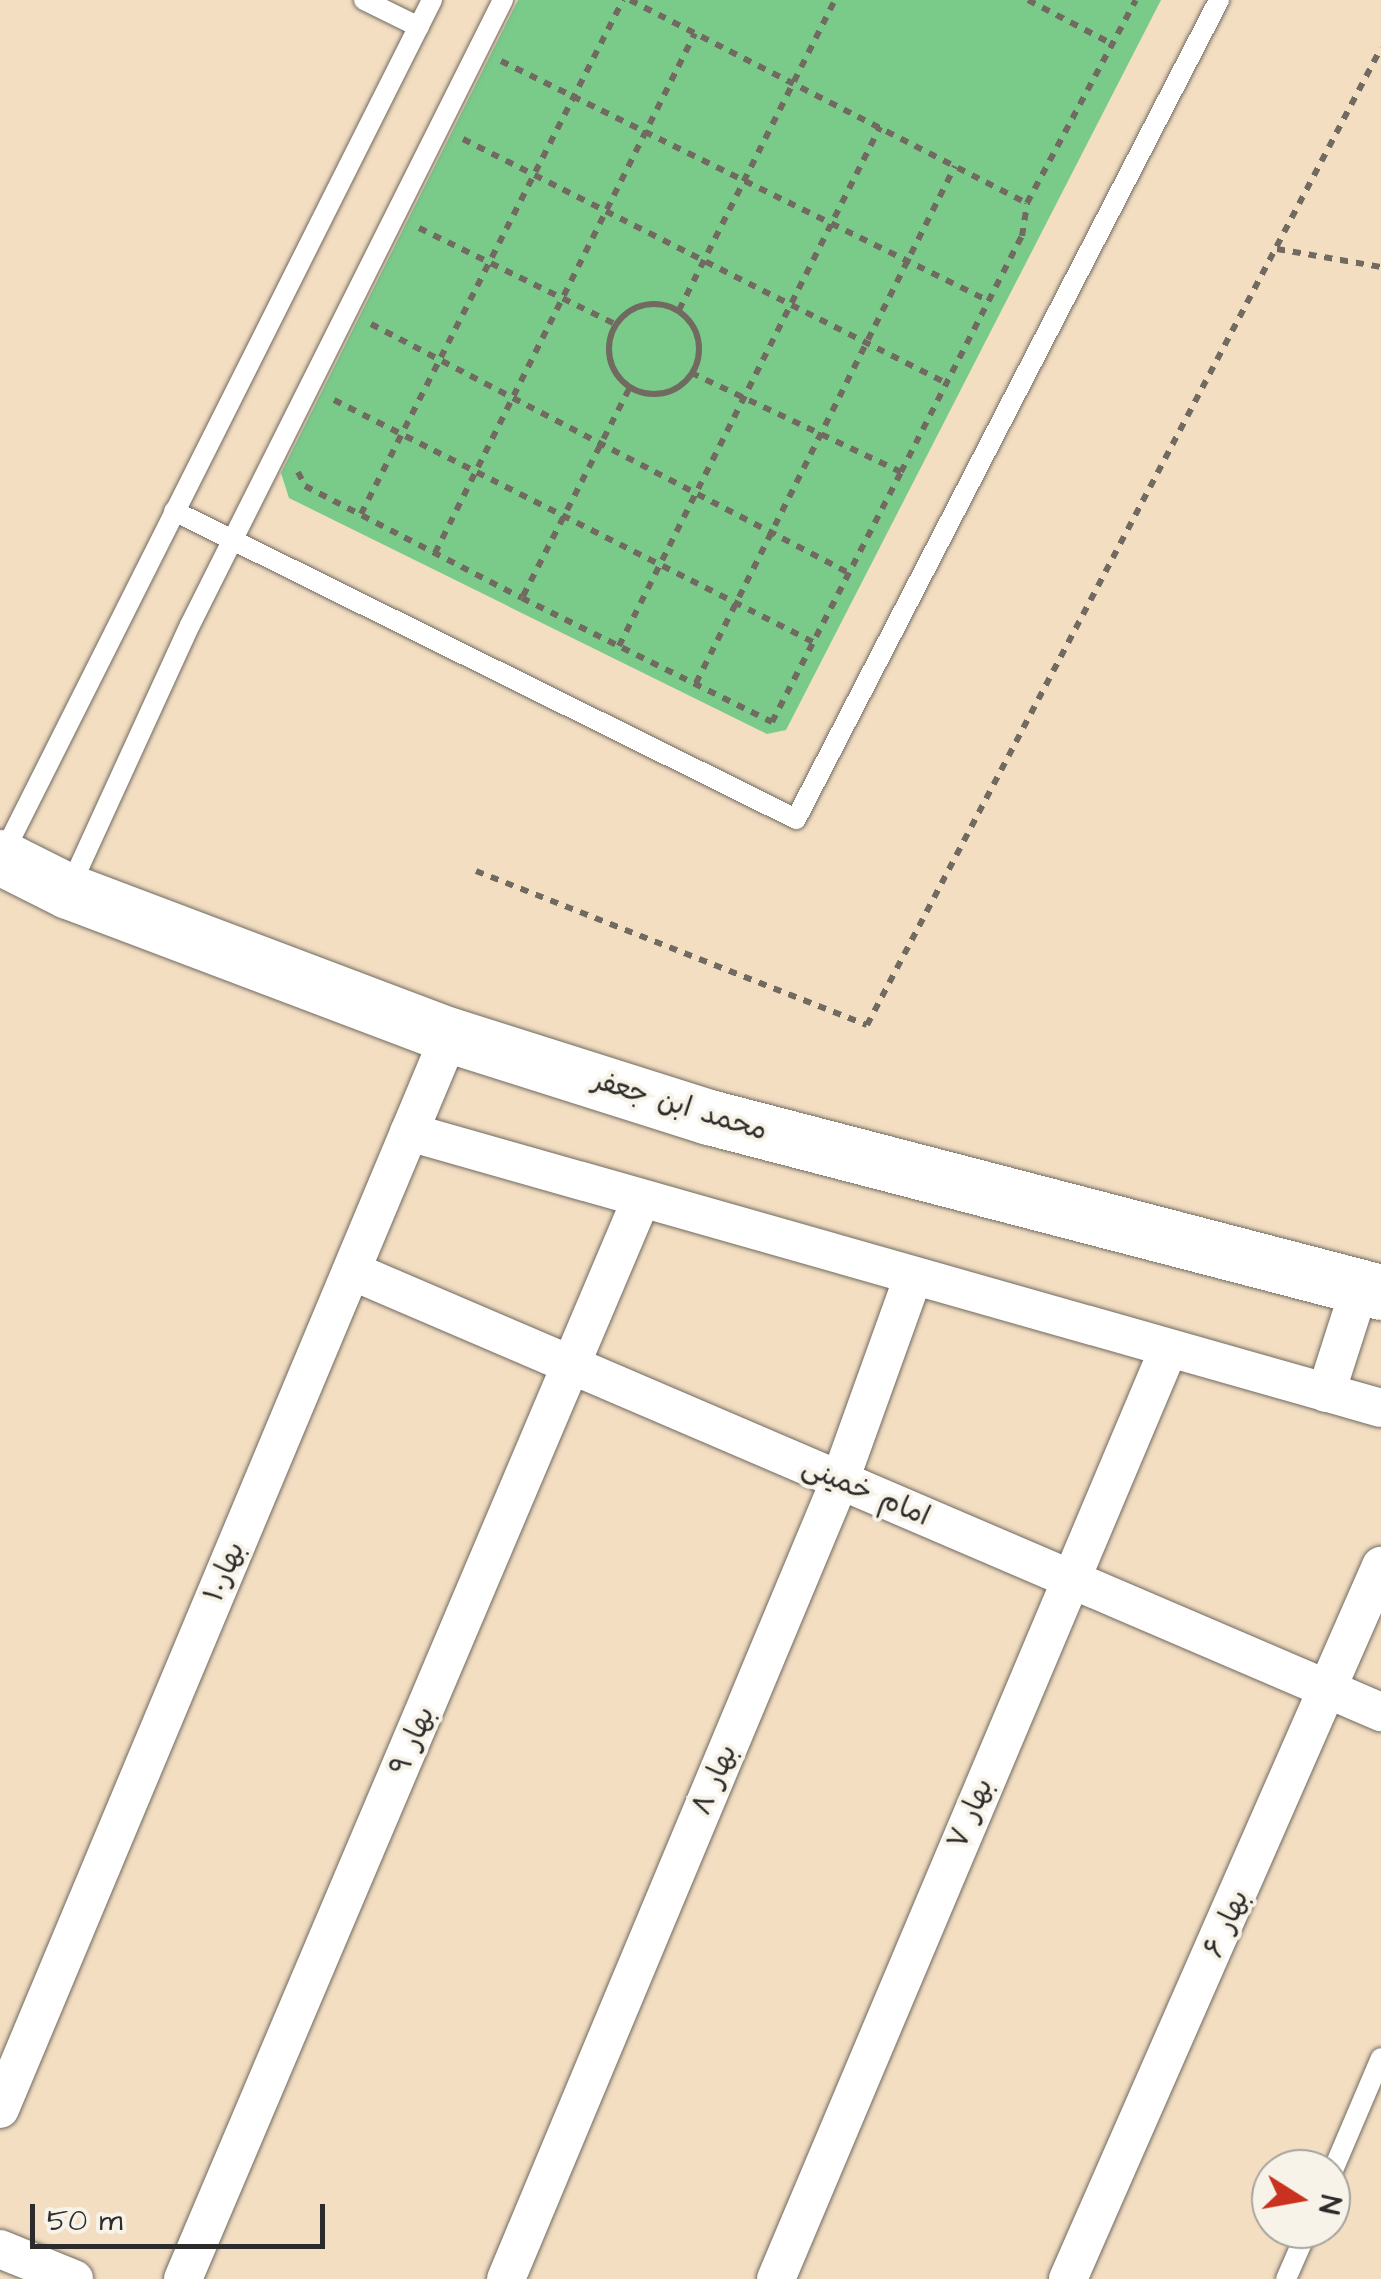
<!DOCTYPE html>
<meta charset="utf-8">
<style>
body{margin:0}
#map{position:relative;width:1381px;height:2279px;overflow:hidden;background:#f3dec2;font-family:"Architects Daughter","Playpen Sans Arabic",sans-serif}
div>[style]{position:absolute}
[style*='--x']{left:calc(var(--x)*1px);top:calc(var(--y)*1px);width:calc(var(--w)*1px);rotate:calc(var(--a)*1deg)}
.green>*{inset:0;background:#7aca8a}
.path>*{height:6px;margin-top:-3px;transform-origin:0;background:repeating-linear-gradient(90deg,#716a60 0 8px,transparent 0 16px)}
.path>.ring{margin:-3px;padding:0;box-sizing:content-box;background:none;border:6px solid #716a60;border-radius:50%}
.roads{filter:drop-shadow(0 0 2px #716a60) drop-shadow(0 0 2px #716a60)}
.service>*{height:20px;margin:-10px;padding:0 10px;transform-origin:10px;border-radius:10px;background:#fff}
.minor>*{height:38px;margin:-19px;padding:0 19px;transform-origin:19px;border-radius:19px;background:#fff}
.primary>*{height:55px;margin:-27.5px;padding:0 27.5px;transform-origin:27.5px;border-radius:27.5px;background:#fff}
span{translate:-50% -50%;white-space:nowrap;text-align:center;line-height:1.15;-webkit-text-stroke:8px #f7f3e8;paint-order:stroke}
.street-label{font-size:28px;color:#2b2b2b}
.north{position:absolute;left:1251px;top:2149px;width:100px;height:100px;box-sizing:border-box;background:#f7f3e8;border:2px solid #a5a39c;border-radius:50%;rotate:101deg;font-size:28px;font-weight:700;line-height:40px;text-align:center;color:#2b2b2b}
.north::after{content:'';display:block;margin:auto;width:35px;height:45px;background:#c8321e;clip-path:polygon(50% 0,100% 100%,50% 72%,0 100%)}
.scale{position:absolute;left:30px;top:2204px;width:295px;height:45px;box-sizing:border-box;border:5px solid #2b2b2b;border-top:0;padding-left:12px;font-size:30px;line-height:35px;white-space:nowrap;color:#2b2b2b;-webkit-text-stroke:8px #f7f3e8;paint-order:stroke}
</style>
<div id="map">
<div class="green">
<i style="clip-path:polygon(518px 0,1161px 0,786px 730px,767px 734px,289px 498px,281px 473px)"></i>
</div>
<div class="path">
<i style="--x:630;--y:0;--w:446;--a:27.1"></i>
<i style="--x:1027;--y:203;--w:230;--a:-61.8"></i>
<i style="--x:1028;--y:0;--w:95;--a:27.6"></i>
<i style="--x:501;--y:61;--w:544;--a:26.19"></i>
<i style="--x:463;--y:139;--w:541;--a:26.8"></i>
<i style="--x:419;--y:228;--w:218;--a:26.1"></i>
<i style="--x:1277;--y:249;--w:106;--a:9.8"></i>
<i class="ring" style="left:609px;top:304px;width:84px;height:84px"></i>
<i style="--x:679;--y:310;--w:347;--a:-63.3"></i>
<i style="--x:371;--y:324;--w:539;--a:27.52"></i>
<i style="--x:629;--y:389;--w:235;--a:117.1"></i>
<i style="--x:522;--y:598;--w:279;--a:26.4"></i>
<i style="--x:772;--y:722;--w:281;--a:-62.7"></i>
<i style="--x:901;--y:472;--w:229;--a:-154.7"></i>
<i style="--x:334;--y:400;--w:537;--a:26.8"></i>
<i style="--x:298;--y:472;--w:16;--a:63"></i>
<i style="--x:305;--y:486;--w:244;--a:27.3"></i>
<i style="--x:901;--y:472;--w:265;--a:-62.9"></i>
<i style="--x:1022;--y:236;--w:33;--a:-81"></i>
<i style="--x:361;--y:514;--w:577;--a:-62.99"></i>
<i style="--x:435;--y:553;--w:581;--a:-63.43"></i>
<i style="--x:619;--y:646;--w:581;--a:-63.3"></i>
<i style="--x:696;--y:683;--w:578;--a:-63.39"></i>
<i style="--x:476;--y:871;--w:420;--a:21.5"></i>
<i style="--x:867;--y:1025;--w:1104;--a:-62.25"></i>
</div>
<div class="roads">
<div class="service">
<i style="--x:364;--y:0;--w:61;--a:26.1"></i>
<i style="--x:174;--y:511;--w:694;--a:26.34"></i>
<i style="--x:796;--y:819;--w:922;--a:-62.68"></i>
<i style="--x:2;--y:856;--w:958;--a:-63.33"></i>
<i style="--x:69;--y:889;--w:290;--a:-65.4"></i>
<i style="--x:190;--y:625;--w:699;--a:-63.4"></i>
<i style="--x:1331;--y:2175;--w:127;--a:-66.9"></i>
<i style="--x:1286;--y:2279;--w:55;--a:-66.3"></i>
</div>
<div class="minor">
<i style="--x:409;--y:1132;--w:1010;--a:15.85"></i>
<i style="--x:352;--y:1271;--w:1120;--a:23.2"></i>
<i style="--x:1326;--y:1393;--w:111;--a:-72.2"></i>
<i style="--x:0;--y:2109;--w:1164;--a:-67.27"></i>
<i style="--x:0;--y:2249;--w:80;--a:22.1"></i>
<i style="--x:183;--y:2279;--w:1170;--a:-67.01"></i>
<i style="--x:506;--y:2279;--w:866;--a:-67.31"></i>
<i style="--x:840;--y:1480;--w:216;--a:-70.2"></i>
<i style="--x:776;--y:2279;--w:1008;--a:-67.12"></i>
<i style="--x:1068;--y:2279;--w:779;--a:-66.3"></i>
</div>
<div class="primary">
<i style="--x:0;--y:857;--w:76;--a:26.6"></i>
<i style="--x:68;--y:891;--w:408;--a:20.7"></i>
<i style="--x:450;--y:1035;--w:272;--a:17.6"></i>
<i style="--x:709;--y:1117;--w:694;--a:14.6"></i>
</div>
</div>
<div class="street-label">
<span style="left:680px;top:1106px;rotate:17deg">محمد ابن جعفر</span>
<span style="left:866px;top:1492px;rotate:23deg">امام خمینی</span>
<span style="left:225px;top:1572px;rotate:-67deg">بهار۱۰</span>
<span style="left:413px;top:1741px;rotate:-67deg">بهار ۹</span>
<span style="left:715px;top:1780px;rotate:-67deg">بهار ۸</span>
<span style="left:971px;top:1814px;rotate:-67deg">بهار ۷</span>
<span style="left:1227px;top:1924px;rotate:-66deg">بهار ۶</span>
</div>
<div class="north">N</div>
<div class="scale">50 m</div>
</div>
